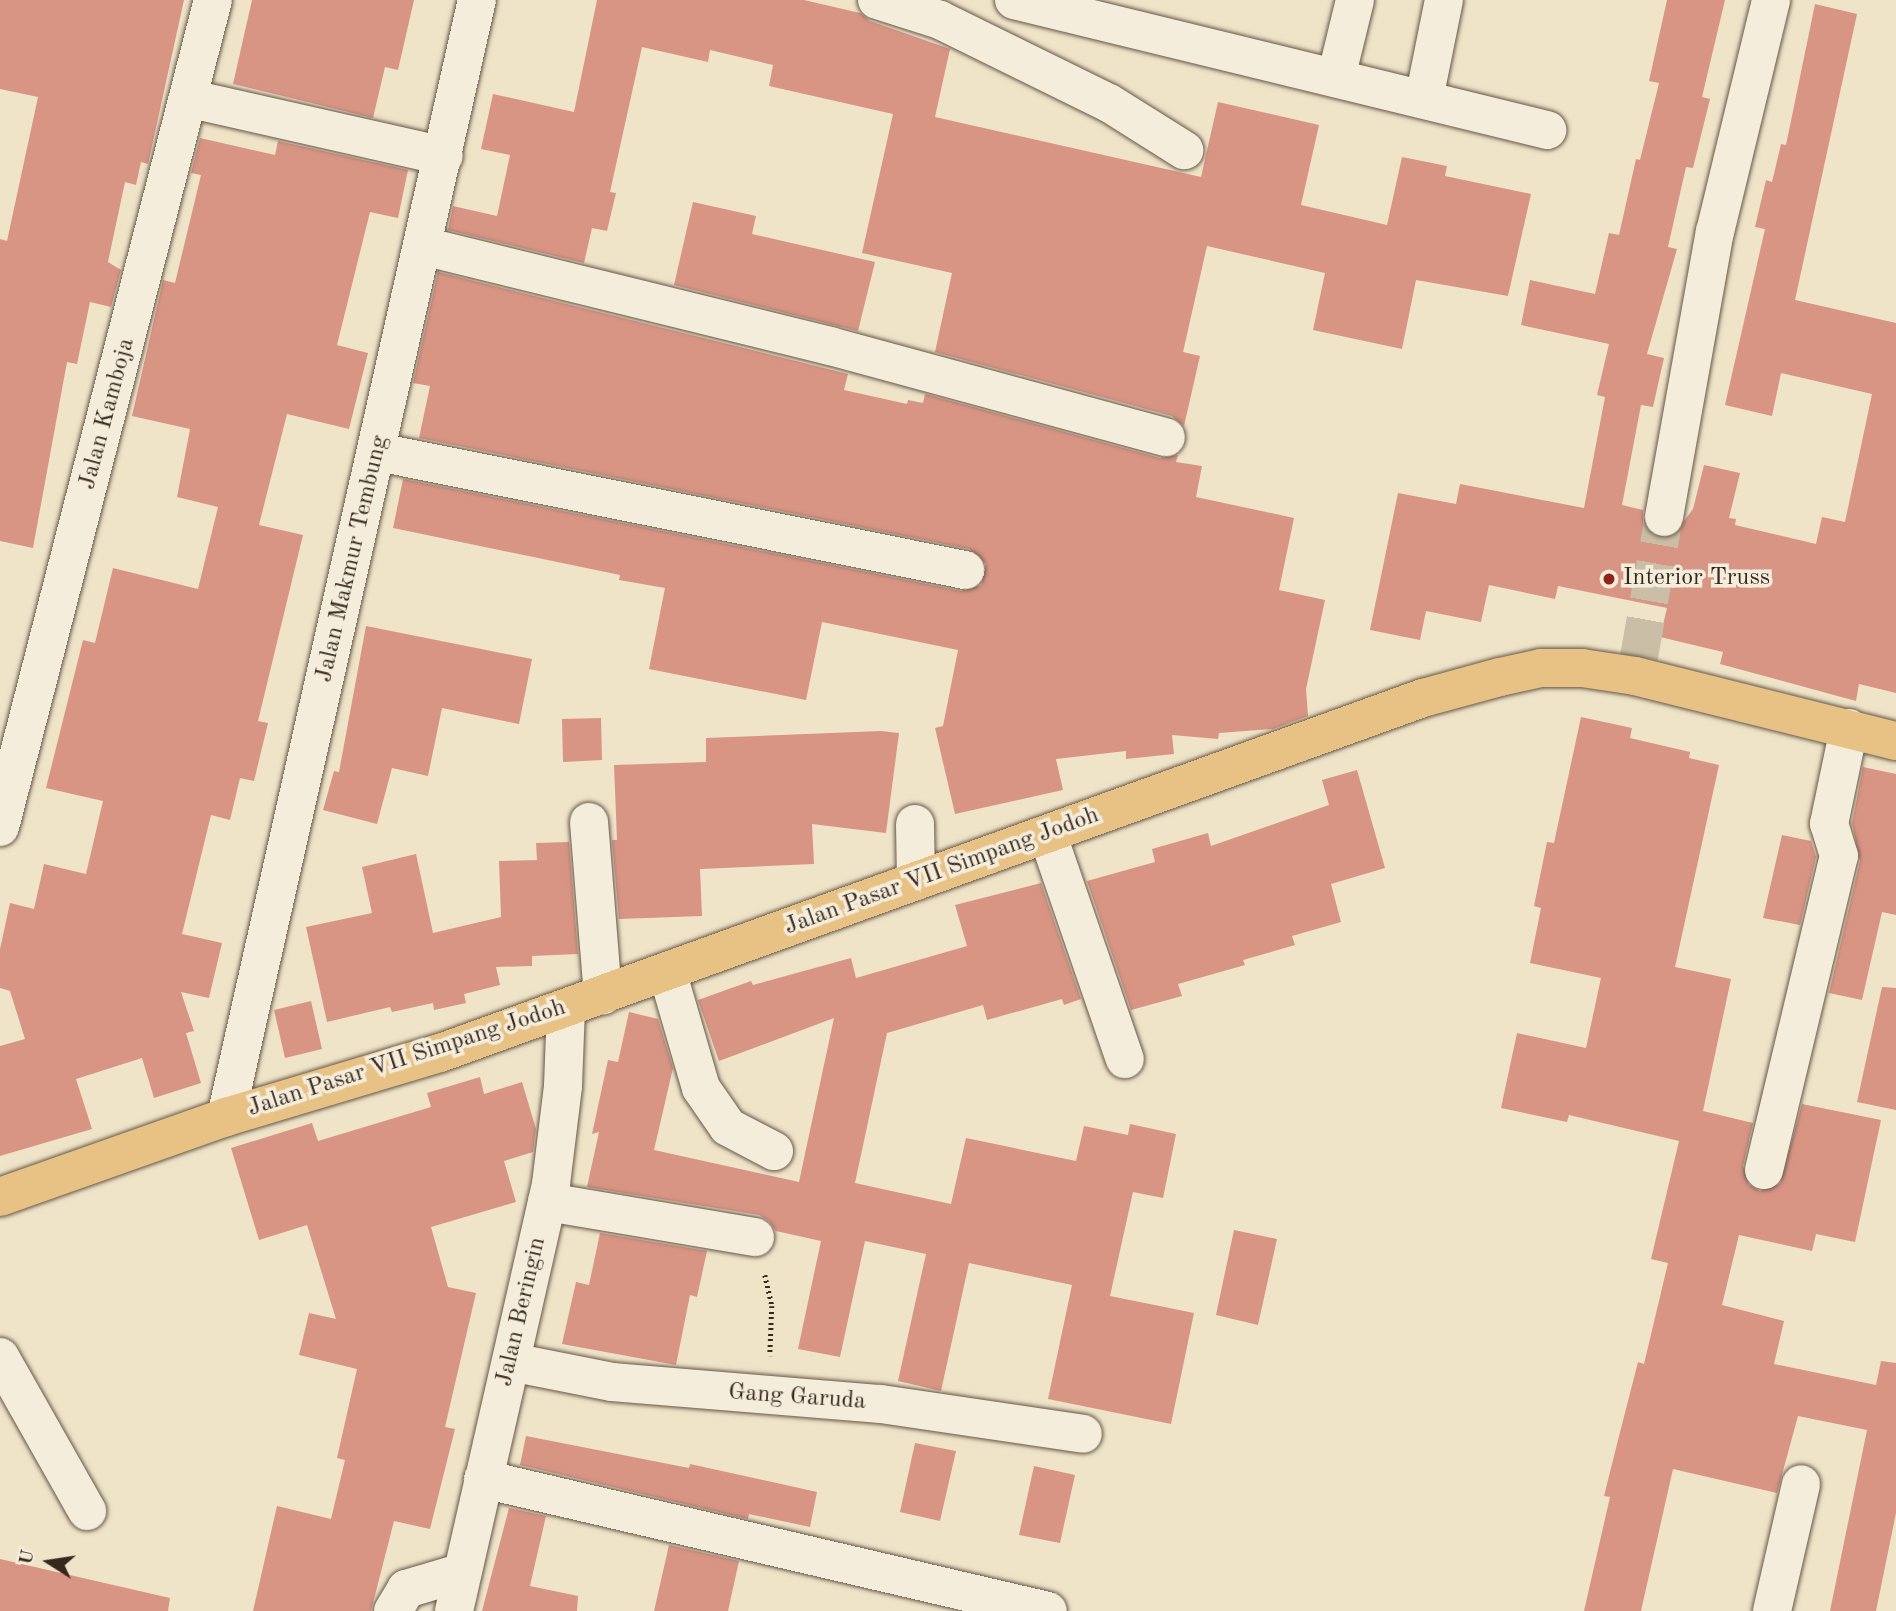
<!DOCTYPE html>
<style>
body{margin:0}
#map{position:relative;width:1896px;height:1611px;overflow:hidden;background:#efe4c8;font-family:"Old Standard TT",serif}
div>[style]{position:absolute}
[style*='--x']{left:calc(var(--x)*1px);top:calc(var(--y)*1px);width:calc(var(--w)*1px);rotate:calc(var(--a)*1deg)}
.building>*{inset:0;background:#d99584}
.minor-tunnel>*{height:38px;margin-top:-19px;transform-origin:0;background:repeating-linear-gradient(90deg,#cabea6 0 38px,transparent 0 57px)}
.path>*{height:4.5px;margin-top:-2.25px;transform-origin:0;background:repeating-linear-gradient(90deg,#37281e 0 2px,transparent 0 5.5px)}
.roads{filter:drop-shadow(0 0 2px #655748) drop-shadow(0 0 2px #655748)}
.minor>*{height:38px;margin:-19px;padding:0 19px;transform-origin:19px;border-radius:19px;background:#f5eddb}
.major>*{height:38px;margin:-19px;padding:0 19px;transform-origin:19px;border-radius:19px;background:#e8c284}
.dots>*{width:19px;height:19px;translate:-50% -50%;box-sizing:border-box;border:4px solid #f5eddb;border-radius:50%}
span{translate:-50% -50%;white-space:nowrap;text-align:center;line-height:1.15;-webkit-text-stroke:7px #f5eddb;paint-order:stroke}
.street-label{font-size:24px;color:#37281e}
.poi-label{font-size:24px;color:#37281e}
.left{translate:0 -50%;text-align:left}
.north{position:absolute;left:14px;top:1527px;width:70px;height:70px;-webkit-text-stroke:5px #f5eddb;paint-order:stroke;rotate:282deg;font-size:19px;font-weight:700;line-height:28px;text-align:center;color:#37281e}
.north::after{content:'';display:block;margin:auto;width:24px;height:32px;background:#37281e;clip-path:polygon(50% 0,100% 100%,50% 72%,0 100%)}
</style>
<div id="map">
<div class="building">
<i style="clip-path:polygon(0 0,184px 0,148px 164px,141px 162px,136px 185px,125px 182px,108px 262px,121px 270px,111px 307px,90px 302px,77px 364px,67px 362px,33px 548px,0 541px,0 239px,7px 241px,38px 97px,0 89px)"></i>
<i style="clip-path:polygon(252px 0,414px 0,398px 70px,385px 67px,373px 118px,233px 84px)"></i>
<i style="clip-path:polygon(597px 0,804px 0,860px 13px,870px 21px,950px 49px,935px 117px,1201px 177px,1218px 102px,1319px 125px,1301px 205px,1387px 225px,1402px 157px,1447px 166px,1445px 176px,1531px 194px,1508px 296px,1416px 280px,1402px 349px,1313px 330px,1325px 273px,1207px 246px,1183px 352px,1200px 356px,1184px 426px,1172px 416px,935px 352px,952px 273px,862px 253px,893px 114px,769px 86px,773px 65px,710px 50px,708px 62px,642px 47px,610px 192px,616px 193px,607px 231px,592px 228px,584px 263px,448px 230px,453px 206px,497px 216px,510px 155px,481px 149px,493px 94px,574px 112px)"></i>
<i style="clip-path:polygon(1667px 0,1725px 0,1702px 97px,1710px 99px,1693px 168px,1686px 167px,1668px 247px,1677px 249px,1647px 354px,1664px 358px,1653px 407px,1641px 405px,1622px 505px,1643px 510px,1643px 524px,1650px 534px,1672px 537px,1693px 509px,1704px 465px,1740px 473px,1729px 518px,1736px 519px,1735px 525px,1816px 544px,1822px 517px,1845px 522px,1872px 394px,1781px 373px,1772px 416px,1725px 405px,1765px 229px,1755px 227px,1766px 180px,1772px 182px,1781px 144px,1786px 145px,1815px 4px,1857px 14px,1795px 300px,1896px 323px,1896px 693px,1859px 684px,1856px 701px,1720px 664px,1723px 652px,1660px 637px,1667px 608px,1558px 586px,1555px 599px,1489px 585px,1481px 622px,1426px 611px,1420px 640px,1370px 630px,1398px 493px,1456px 504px,1460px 484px,1584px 508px,1605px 397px,1597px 395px,1609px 344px,1521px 325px,1530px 280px,1595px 294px,1609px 233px,1619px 235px,1636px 159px,1640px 160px,1659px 83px,1649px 81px)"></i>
<i style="clip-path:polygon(200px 138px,275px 155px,278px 141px,408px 170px,398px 218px,370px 212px,337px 345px,368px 353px,349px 429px,287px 414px,259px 525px,303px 535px,258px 721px,268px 723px,254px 781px,240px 778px,230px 820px,211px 815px,182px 934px,222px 943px,209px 998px,181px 992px,194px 1031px,186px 1033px,201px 1083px,154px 1098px,142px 1058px,76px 1079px,92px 1129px,0 1156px,0 1046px,25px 1039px,10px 991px,0 988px,0 949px,10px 903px,34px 909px,44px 864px,86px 874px,103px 801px,46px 788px,83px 640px,95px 643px,113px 568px,198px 589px,218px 507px,177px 497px,190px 429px,132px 416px,163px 280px,175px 283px,201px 175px,191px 173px)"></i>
<i style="clip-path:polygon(693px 202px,756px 216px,752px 234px,875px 262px,858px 331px,674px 285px)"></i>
<i style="clip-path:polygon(438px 272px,848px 374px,844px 390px,907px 404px,908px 400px,923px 403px,925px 394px,1160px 458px,1178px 455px,1176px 462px,1202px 466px,1196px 497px,1294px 518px,1279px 590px,1325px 600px,1306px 689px,1308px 716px,1273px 729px,1219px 733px,1218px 739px,1172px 735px,1174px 754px,1126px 759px,1126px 751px,1056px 759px,1063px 790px,955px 814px,935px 728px,943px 726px,958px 650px,822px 622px,806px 700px,649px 669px,665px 588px,619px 580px,620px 575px,393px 528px,403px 479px,961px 591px,981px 585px,986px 564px,969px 549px,419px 438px,430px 386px,413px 383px)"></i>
<i style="clip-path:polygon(366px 626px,532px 659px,519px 724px,442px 708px,428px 776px,392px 768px,377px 824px,323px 810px,334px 771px,339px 772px)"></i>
<i style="clip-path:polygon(1581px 717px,1632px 728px,1630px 738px,1690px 752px,1689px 758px,1719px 765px,1675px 967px,1731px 979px,1703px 1111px,1753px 1123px,1743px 1166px,1749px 1185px,1760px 1191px,1780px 1184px,1802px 1104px,1881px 1120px,1855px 1242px,1816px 1234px,1812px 1251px,1739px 1235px,1722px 1305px,1784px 1321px,1774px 1364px,1876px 1385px,1881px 1361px,1896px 1363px,1896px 1513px,1876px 1611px,1830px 1611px,1867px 1430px,1798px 1416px,1777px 1493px,1673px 1469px,1641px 1611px,1584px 1611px,1610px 1497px,1604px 1496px,1617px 1444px,1638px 1362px,1644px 1364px,1668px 1263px,1651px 1259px,1679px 1141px,1569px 1115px,1567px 1122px,1501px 1108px,1517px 1033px,1586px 1048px,1601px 978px,1530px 963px,1541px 908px,1534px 906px,1547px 842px,1554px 843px)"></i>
<i style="clip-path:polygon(601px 718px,602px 760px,563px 762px,562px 719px)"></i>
<i style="clip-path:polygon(881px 731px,899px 733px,886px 833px,812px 824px,814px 864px,700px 869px,702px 916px,619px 919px,612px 840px,617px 840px,614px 765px,706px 762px,706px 738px)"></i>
<i style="clip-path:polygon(1863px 767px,1896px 774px,1896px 915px,1882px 912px,1862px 1000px,1829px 993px,1860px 861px,1852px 823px)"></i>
<i style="clip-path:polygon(1357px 770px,1385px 868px,1331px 884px,1341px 922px,1292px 936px,1295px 945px,1243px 960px,1245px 965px,1178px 984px,1182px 996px,1131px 1010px,1087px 881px,1155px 862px,1152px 849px,1208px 833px,1211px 846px,1329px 805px,1322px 780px)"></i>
<i style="clip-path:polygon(1782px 835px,1811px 841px,1816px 857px,1800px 925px,1763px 918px)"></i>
<i style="clip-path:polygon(569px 842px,578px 954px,532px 956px,532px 966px,496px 967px,500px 985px,464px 994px,466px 1003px,434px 1010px,433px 1003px,392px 1012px,390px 1007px,327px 1022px,306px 927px,372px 913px,362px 867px,416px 854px,433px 933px,501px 917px,499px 861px,537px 860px,536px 843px)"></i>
<i style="clip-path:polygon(1041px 883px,1081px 999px,1064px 1005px,1062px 999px,987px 1020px,983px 1005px,887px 1033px,855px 1183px,951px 1204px,966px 1138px,1076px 1161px,1084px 1126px,1128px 1135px,1130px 1124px,1176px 1134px,1163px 1198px,1133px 1192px,1110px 1296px,1194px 1313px,1171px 1424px,1048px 1399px,1072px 1285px,969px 1263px,941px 1391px,898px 1381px,926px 1254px,865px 1241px,840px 1357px,798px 1349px,821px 1241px,776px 1231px,769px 1221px,759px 1215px,587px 1187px,599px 1132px,592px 1134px,608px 1060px,618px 1062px,629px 1012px,658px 1019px,673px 1068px,654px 1150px,799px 1182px,834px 1018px,719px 1061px,698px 1000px,751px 981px,753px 985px,851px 958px,856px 978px,967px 946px,955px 905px)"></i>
<i style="clip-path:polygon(1882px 987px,1896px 988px,1896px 1110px,1857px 1102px)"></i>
<i style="clip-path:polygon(311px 1001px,322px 1049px,285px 1058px,274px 1010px)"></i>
<i style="clip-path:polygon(480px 1077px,484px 1094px,522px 1082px,536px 1129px,533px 1152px,504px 1161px,516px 1202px,431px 1227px,448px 1287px,476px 1293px,445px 1427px,455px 1429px,430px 1529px,394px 1521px,371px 1611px,253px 1611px,277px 1506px,331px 1519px,345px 1460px,337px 1458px,357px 1369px,299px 1355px,309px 1313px,336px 1319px,307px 1225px,259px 1240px,231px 1148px,312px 1123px,318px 1141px,431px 1107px,427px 1093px)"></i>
<i style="clip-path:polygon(1234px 1230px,1277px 1239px,1258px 1325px,1216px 1315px)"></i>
<i style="clip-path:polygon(600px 1233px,707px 1251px,697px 1297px,690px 1295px,676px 1365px,562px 1344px,576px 1282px,589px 1285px)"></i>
<i style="clip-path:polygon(526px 1436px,689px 1468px,690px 1464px,817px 1492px,810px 1527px,749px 1514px,748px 1519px,520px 1465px)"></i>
<i style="clip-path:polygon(915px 1443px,956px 1451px,940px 1521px,900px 1512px)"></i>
<i style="clip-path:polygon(1034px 1466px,1075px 1475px,1060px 1543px,1019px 1535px)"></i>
<i style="clip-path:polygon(509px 1508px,546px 1516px,530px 1586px,578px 1596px,577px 1611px,482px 1611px)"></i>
<i style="clip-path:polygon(669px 1545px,739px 1561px,728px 1611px,654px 1611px)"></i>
<i style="clip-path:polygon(0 1559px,170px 1598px,168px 1611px,0 1611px)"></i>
</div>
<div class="minor-tunnel">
<i style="--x:1639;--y:657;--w:142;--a:-79.9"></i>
</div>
<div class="path">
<i style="--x:765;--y:1275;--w:32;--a:77"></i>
<i style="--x:772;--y:1306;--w:50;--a:92.3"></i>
</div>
<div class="roads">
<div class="minor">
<i style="--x:877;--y:0;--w:66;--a:17.6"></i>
<i style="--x:940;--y:20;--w:188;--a:26.2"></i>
<i style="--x:1109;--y:103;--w:89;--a:32.1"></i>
<i style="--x:1014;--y:0;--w:549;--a:13.71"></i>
<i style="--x:1336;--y:78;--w:80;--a:-76.3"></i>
<i style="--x:191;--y:99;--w:259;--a:12.7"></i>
<i style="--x:1424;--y:99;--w:101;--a:-78.6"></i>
<i style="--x:423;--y:246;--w:419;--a:13.8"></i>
<i style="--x:830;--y:346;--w:348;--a:15.2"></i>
<i style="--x:378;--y:452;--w:599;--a:11.37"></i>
<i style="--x:1664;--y:517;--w:290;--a:-79.9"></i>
<i style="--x:1715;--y:232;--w:239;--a:-76.4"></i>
<i style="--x:589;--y:822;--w:174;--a:85.4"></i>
<i style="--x:915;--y:824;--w:57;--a:89"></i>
<i style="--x:0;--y:827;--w:854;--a:-75.56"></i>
<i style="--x:1048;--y:836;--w:236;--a:71"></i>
<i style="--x:667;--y:971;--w:122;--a:73.8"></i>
<i style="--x:701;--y:1088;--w:47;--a:55.3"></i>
<i style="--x:728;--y:1127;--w:52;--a:27.6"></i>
<i style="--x:226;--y:1117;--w:1145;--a:-77.34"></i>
<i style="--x:1764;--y:1170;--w:323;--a:-76.6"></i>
<i style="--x:1839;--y:856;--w:34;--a:-107"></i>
<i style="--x:1829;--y:824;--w:98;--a:-78.2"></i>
<i style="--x:547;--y:1202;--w:211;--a:9.6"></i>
<i style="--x:0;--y:1357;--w:177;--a:60.5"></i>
<i style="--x:511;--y:1362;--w:103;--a:11.2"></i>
<i style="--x:612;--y:1382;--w:270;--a:4.7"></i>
<i style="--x:881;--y:1404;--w:204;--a:8.4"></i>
<i style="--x:483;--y:1479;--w:580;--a:13.15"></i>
<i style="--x:393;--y:1611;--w:26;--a:-59"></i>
<i style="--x:406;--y:1589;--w:59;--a:-16.6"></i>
<i style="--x:454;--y:1611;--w:438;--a:-77.2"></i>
<i style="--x:551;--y:1184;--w:99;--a:-83"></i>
<i style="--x:563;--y:1086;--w:77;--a:-87.8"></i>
<i style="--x:1772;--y:1611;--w:130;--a:-77.1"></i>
</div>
<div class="major">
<i style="--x:0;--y:1197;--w:240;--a:-19.5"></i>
<i style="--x:226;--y:1117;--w:223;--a:-16.7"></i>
<i style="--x:440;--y:1053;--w:1045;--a:-19.86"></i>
<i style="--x:1423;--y:698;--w:80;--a:-15.3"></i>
<i style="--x:1500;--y:677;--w:42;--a:-12.4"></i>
<i style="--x:1541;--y:668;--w:41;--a:0"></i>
<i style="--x:1582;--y:668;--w:54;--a:8.6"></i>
<i style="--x:1635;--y:676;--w:269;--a:14"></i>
</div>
</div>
<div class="dots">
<i style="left:1609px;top:579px;background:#8f2418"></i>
</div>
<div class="street-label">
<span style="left:108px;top:414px;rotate:-75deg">Jalan Kamboja</span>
<span style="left:353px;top:559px;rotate:-77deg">Jalan Makmur Tembung</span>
<span style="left:942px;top:872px;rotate:-20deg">Jalan Pasar VII Simpang Jodoh</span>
<span style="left:407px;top:1059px;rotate:-18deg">Jalan Pasar VII Simpang Jodoh</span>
<span style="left:522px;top:1312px;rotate:-77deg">Jalan Beringin</span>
<span style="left:797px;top:1398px;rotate:4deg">Gang Garuda</span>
</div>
<div class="poi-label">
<span class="left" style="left:1623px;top:579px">Interior Truss</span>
</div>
<div class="north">U</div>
</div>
